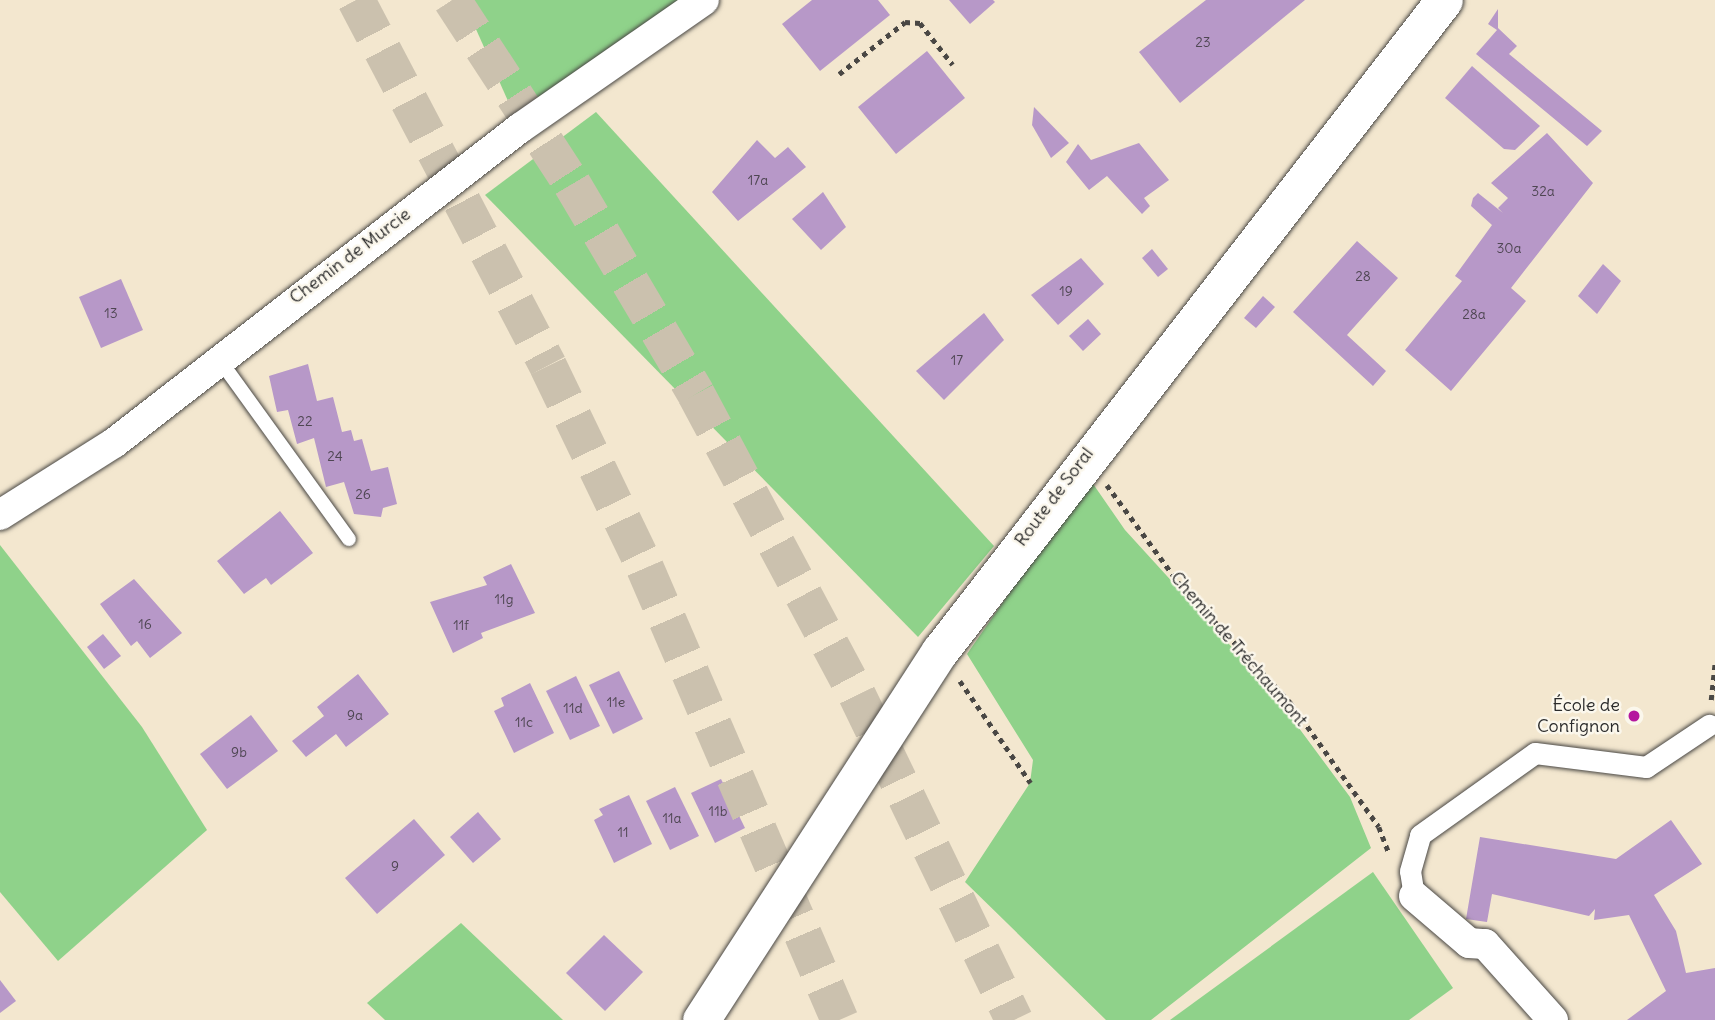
<!DOCTYPE html>
<meta charset="utf-8">
<style>
body{margin:0}
#map{position:relative;width:1715px;height:1020px;overflow:hidden;background:#f3e7cf;font-family:Delius,sans-serif}
div>[style]{position:absolute}
[style*='--x']{left:calc(var(--x)*1px);top:calc(var(--y)*1px);width:calc(var(--w)*1px);rotate:calc(var(--a)*1deg)}
.green>*{inset:0;background:#8fd28a}
.building>*{inset:0;background:#b798c8}
.motorway-tunnel>*{height:38px;margin-top:-19px;transform-origin:0;background:repeating-linear-gradient(90deg,#cbc1ae 0 38px,transparent 0 57px)}
.path>*{height:4.5px;margin-top:-2.25px;transform-origin:0;background:repeating-linear-gradient(90deg,#494744 0 5px,transparent 0 10px)}
.roads{filter:drop-shadow(0 0 2px #494744) drop-shadow(0 0 2px #494744)}
.service>*{height:14px;margin:-7px;padding:0 7px;transform-origin:7px;border-radius:7px;background:#fff}
.pedestrian>*{height:21px;margin:-10.5px;padding:0 10.5px;transform-origin:10.5px;border-radius:10.5px;background:#fff}
.minor>*{height:30px;margin:-15px;padding:0 15px;transform-origin:15px;border-radius:15px;background:#fff}
.tertiary>*{height:37px;margin:-18.5px;padding:0 18.5px;transform-origin:18.5px;border-radius:18.5px;background:#fff}
.dots>*{width:19px;height:19px;translate:-50% -50%;box-sizing:border-box;border:4px solid #fbf7ec;border-radius:50%}
span{translate:-50% -50%;white-space:nowrap;text-align:center;line-height:1.15;-webkit-text-stroke:5px #fbf7ec;paint-order:stroke}
.number-label{font-size:14px;color:#4e4652}
.number-label span{-webkit-text-stroke-width:0}
.street-label{font-size:18px;color:#2b2b2b}
.poi-label{font-size:18px;color:#2b2b2b}
.right{translate:-100% -50%;text-align:right}
</style>
<div id="map">
<div class="green">
<i style="clip-path:polygon(463px 0,704px 0,520px 128px)"></i>
<i style="clip-path:polygon(596px 112px,994px 546px,918px 637px,485px 195px)"></i>
<i style="clip-path:polygon(1089px 478px,1125px 530px,1270px 689px,1350px 797px,1371px 848px,1151px 1020px,1106px 1020px,965px 882px,1030px 783px,1033px 760px,967px 654px)"></i>
<i style="clip-path:polygon(0 545px,142px 727px,207px 830px,58px 961px,0 892px)"></i>
<i style="clip-path:polygon(1373px 872px,1453px 988px,1409px 1020px,1170px 1020px)"></i>
<i style="clip-path:polygon(461px 923px,563px 1020px,385px 1020px,367px 1003px)"></i>
</div>
<div class="building">
<i style="clip-path:polygon(812px 0,878px 0,890px 15px,820px 71px,782px 24px)"></i>
<i style="clip-path:polygon(949px 0,993px 0,995px 2px,970px 24px)"></i>
<i style="clip-path:polygon(1206px 0,1305px 0,1180px 103px,1139px 52px)"></i>
<i style="clip-path:polygon(1498px 9px,1498px 28px,1517px 46px,1509px 54px,1602px 131px,1587px 146px,1476px 54px,1497px 30px,1488px 24px)"></i>
<i style="clip-path:polygon(927px 51px,965px 98px,896px 154px,858px 107px)"></i>
<i style="clip-path:polygon(1472px 66px,1540px 126px,1515px 150px,1504px 149px,1445px 98px)"></i>
<i style="clip-path:polygon(1034px 107px,1069px 143px,1051px 158px,1032px 125px)"></i>
<i style="clip-path:polygon(1547px 133px,1593px 183px,1511px 288px,1526px 301px,1451px 391px,1405px 350px,1462px 281px,1455px 276px,1492px 225px,1471px 206px,1473px 198px,1478px 193px,1503px 213px,1498px 208px,1508px 198px,1491px 183px)"></i>
<i style="clip-path:polygon(757px 140px,775px 158px,788px 147px,806px 167px,738px 221px,712px 192px)"></i>
<i style="clip-path:polygon(1139px 143px,1169px 180px,1144px 198px,1150px 206px,1142px 214px,1107px 176px,1089px 190px,1066px 162px,1078px 144px,1091px 160px)"></i>
<i style="clip-path:polygon(823px 192px,846px 227px,821px 250px,792px 219px)"></i>
<i style="clip-path:polygon(1357px 241px,1398px 278px,1347px 335px,1386px 371px,1373px 386px,1293px 312px)"></i>
<i style="clip-path:polygon(1152px 249px,1168px 269px,1158px 277px,1142px 258px)"></i>
<i style="clip-path:polygon(1081px 258px,1104px 284px,1058px 325px,1031px 295px)"></i>
<i style="clip-path:polygon(1603px 264px,1621px 281px,1597px 314px,1578px 296px)"></i>
<i style="clip-path:polygon(121px 279px,143px 330px,101px 348px,79px 297px)"></i>
<i style="clip-path:polygon(1263px 296px,1275px 307px,1256px 328px,1244px 318px)"></i>
<i style="clip-path:polygon(984px 313px,1004px 340px,944px 400px,916px 371px)"></i>
<i style="clip-path:polygon(1088px 319px,1101px 334px,1083px 351px,1069px 336px)"></i>
<i style="clip-path:polygon(308px 364px,317px 401px,333px 397px,342px 432px,351px 430px,354px 441px,362px 439px,371px 471px,388px 467px,397px 504px,383px 508px,381px 517px,354px 514px,344px 482px,326px 487px,314px 438px,297px 444px,288px 410px,277px 412px,269px 376px)"></i>
<i style="clip-path:polygon(280px 511px,313px 553px,271px 585px,266px 578px,244px 594px,217px 561px)"></i>
<i style="clip-path:polygon(511px 564px,535px 613px,481px 633px,483px 638px,453px 653px,430px 602px,487px 585px,483px 577px)"></i>
<i style="clip-path:polygon(134px 579px,182px 633px,150px 658px,137px 641px,131px 646px,100px 604px)"></i>
<i style="clip-path:polygon(103px 634px,121px 656px,104px 669px,87px 647px)"></i>
<i style="clip-path:polygon(619px 671px,643px 719px,613px 734px,589px 685px)"></i>
<i style="clip-path:polygon(358px 674px,389px 714px,346px 747px,336px 734px,306px 757px,292px 741px,324px 716px,317px 707px)"></i>
<i style="clip-path:polygon(576px 676px,600px 726px,570px 740px,546px 691px)"></i>
<i style="clip-path:polygon(530px 683px,554px 733px,514px 753px,494px 711px,504px 706px,501px 698px)"></i>
<i style="clip-path:polygon(251px 715px,278px 751px,227px 789px,200px 754px)"></i>
<i style="clip-path:polygon(721px 779px,745px 828px,715px 843px,691px 793px)"></i>
<i style="clip-path:polygon(675px 787px,699px 836px,670px 850px,646px 801px)"></i>
<i style="clip-path:polygon(629px 795px,652px 844px,614px 863px,594px 820px,603px 815px,599px 809px)"></i>
<i style="clip-path:polygon(478px 812px,501px 839px,473px 863px,450px 837px)"></i>
<i style="clip-path:polygon(414px 819px,445px 855px,377px 914px,345px 878px)"></i>
<i style="clip-path:polygon(1671px 820px,1702px 864px,1654px 895px,1676px 931px,1686px 973px,1715px 968px,1715px 1020px,1627px 1020px,1666px 991px,1629px 915px,1594px 920px,1595px 909px,1589px 916px,1492px 894px,1487px 922px,1466px 919px,1480px 837px,1616px 859px)"></i>
<i style="clip-path:polygon(604px 935px,643px 972px,605px 1011px,566px 973px)"></i>
<i style="clip-path:polygon(0 980px,16px 1001px,0 1013px)"></i>
</div>
<div class="motorway-tunnel">
<i style="--x:356;--y:0;--w:413;--a:62.3"></i>
<i style="--x:548;--y:366;--w:224;--a:64.3"></i>
<i style="--x:645;--y:568;--w:492;--a:66.7"></i>
<i style="--x:452;--y:0;--w:220;--a:56.9"></i>
<i style="--x:572;--y:184;--w:244;--a:59.4"></i>
<i style="--x:696;--y:394;--w:341;--a:61.9"></i>
<i style="--x:857;--y:695;--w:361;--a:64.2"></i>
</div>
<div class="path">
<i style="--x:839;--y:74;--w:84;--a:-38.2"></i>
<i style="--x:905;--y:22;--w:15;--a:4"></i>
<i style="--x:920;--y:23;--w:53;--a:51.8"></i>
<i style="--x:1107;--y:485;--w:122;--a:53.7"></i>
<i style="--x:1179;--y:583;--w:163;--a:47"></i>
<i style="--x:1290;--y:702;--w:153;--a:54.5"></i>
<i style="--x:1379;--y:827;--w:26;--a:69"></i>
<i style="--x:960;--y:681;--w:124;--a:55.2"></i>
<i style="--x:1711;--y:700;--w:37;--a:-84"></i>
</div>
<div class="roads">
<div class="service">
<i style="--x:219;--y:359;--w:222;--a:54.2"></i>
</div>
<div class="pedestrian">
<i style="--x:1414;--y:896;--w:25;--a:-99"></i>
<i style="--x:1410;--y:871;--w:37;--a:-74"></i>
<i style="--x:1420;--y:835;--w:141;--a:-35.5"></i>
<i style="--x:1535;--y:753;--w:112;--a:7.2"></i>
<i style="--x:1646;--y:767;--w:76;--a:-33.7"></i>
</div>
<div class="minor">
<i style="--x:0;--y:515;--w:135;--a:-32.3"></i>
<i style="--x:114;--y:443;--w:514;--a:-37.81"></i>
<i style="--x:520;--y:128;--w:224;--a:-34.8"></i>
<i style="--x:1414;--y:896;--w:72;--a:40.5"></i>
<i style="--x:1469;--y:943;--w:16;--a:4"></i>
<i style="--x:1485;--y:944;--w:102;--a:48.2"></i>
</div>
<div class="tertiary">
<i style="--x:701;--y:1020;--w:440;--a:-57.1"></i>
<i style="--x:940;--y:651;--w:823;--a:-52.25"></i>
</div>
</div>
<div class="dots">
<i style="left:1634px;top:716px;background:#b5179e"></i>
</div>
<div class="number-label">
<span style="left:1203px;top:42px">23</span>
<span style="left:758px;top:180px">17a</span>
<span style="left:1543px;top:191px">32a</span>
<span style="left:1509px;top:248px">30a</span>
<span style="left:1363px;top:276px">28</span>
<span style="left:1066px;top:291px">19</span>
<span style="left:111px;top:313px">13</span>
<span style="left:1474px;top:314px">28a</span>
<span style="left:957px;top:360px">17</span>
<span style="left:305px;top:421px">22</span>
<span style="left:335px;top:456px">24</span>
<span style="left:363px;top:494px">26</span>
<span style="left:504px;top:599px">11g</span>
<span style="left:145px;top:624px">16</span>
<span style="left:461px;top:625px">11f</span>
<span style="left:616px;top:702px">11e</span>
<span style="left:573px;top:708px">11d</span>
<span style="left:355px;top:715px">9a</span>
<span style="left:524px;top:722px">11c</span>
<span style="left:239px;top:752px">9b</span>
<span style="left:718px;top:811px">11b</span>
<span style="left:672px;top:818px">11a</span>
<span style="left:623px;top:832px">11</span>
<span style="left:395px;top:866px">9</span>
</div>
<div class="street-label">
<span style="left:350px;top:256px;rotate:-37deg">Chemin de Murcie</span>
<span style="left:1054px;top:497px;rotate:-53deg">Route de Soral</span>
<span style="left:1239px;top:649px;rotate:49deg">Chemin de Tréchaumont</span>
</div>
<div class="poi-label">
<span class="right" style="left:1620px;top:716px">École de<br>Confignon</span>
</div>
</div>
